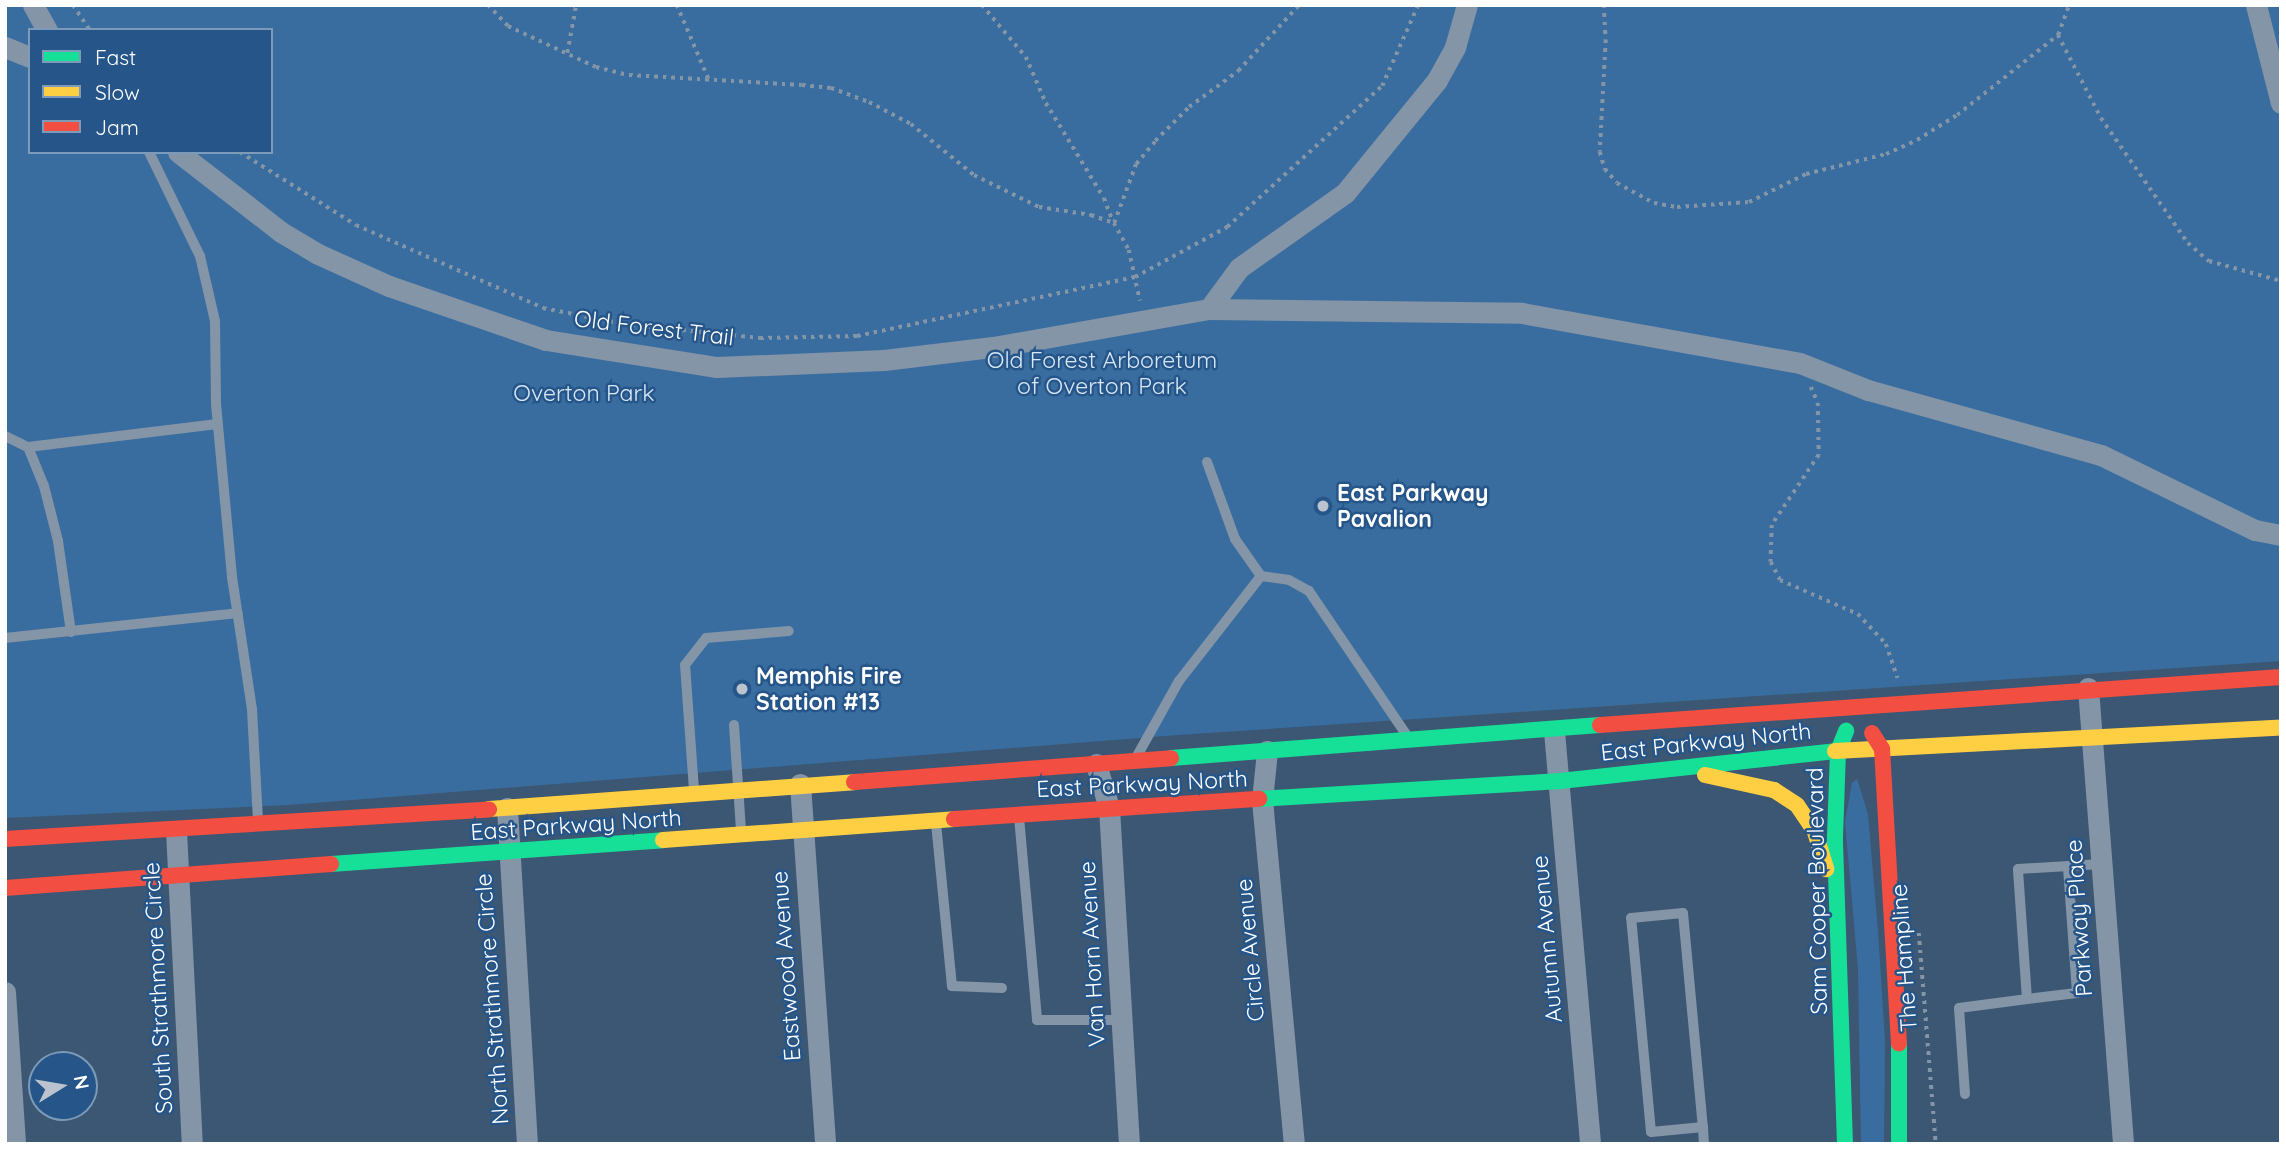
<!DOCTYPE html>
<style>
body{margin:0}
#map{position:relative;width:2286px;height:1149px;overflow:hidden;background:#3c5773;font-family:Quicksand,sans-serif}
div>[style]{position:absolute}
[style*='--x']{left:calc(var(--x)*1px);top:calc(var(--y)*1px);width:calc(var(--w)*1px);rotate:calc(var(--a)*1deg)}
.green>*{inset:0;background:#3a6d9f}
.path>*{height:3.5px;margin-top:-1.75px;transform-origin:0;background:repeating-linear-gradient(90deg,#8395a7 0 3.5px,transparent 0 8.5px)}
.lane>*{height:10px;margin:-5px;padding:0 5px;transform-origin:5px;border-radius:5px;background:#8395a7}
.street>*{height:21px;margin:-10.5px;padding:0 10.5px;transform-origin:10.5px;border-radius:10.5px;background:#8395a7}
.fast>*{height:16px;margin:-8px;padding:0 8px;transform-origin:8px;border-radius:8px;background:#16e098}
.slow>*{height:16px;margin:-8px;padding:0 8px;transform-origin:8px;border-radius:8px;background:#ffcf43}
.jam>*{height:16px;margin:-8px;padding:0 8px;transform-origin:8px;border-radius:8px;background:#f24e42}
.dots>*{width:19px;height:19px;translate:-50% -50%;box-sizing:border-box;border:4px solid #265689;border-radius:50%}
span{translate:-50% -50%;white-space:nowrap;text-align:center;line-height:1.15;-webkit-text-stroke:5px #265689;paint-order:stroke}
.street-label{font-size:23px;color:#fff}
.park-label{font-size:23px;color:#d7e7f7}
.poi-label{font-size:23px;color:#fff;font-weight:700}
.left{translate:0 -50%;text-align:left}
.frame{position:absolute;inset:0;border:7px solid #fff;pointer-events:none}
.legend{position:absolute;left:28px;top:28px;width:245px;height:126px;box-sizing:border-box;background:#265689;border:2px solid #7d9ab8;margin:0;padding:9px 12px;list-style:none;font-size:21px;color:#fff}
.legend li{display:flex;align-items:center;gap:14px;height:35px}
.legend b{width:35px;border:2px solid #7d9ab8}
.north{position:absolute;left:28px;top:1051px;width:70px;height:70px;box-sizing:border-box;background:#265689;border:2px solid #7d9ab8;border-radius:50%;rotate:79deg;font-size:19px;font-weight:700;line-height:28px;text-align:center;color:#fff}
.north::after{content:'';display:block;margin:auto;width:24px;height:32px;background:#bbc4ce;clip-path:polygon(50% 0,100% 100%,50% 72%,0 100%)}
</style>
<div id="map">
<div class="green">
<i style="clip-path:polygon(evenodd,5px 5px,2281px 5px,2281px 661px,1177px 735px,288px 805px,5px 818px,5px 5px,30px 30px,271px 30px,271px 152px,30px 152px,30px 30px)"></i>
<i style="clip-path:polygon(1857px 779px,1868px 814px,1878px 932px,1885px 1040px,1884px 1144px,1861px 1144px,1858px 969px,1845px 822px,1852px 783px)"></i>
</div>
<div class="path">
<i style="--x:73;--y:5;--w:30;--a:56"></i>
<i style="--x:488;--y:5;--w:29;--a:46"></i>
<i style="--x:508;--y:26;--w:97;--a:25"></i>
<i style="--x:596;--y:67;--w:34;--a:14"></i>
<i style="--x:629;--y:75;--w:173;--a:3.3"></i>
<i style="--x:802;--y:85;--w:29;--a:6"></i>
<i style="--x:831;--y:88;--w:40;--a:20.2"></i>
<i style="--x:869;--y:102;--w:47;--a:27.6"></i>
<i style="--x:911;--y:124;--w:81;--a:39"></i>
<i style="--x:974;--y:175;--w:72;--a:26.2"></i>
<i style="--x:1039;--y:207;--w:53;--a:8.7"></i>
<i style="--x:1091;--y:215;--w:24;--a:19"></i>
<i style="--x:1114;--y:223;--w:31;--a:61"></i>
<i style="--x:1129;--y:250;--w:52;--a:77.8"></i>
<i style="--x:677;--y:5;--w:82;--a:66.9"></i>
<i style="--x:982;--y:5;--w:68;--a:49.8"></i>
<i style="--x:1026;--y:57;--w:50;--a:66.5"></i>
<i style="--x:1046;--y:103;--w:111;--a:58.6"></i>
<i style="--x:1104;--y:198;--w:25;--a:69"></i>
<i style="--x:1604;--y:5;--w:35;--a:87"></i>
<i style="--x:1606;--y:40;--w:112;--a:93.1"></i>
<i style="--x:1600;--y:152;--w:18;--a:74"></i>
<i style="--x:1605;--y:169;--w:18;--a:49"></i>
<i style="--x:1617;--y:183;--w:42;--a:28.4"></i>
<i style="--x:1654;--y:203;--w:23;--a:10"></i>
<i style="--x:1677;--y:207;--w:72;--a:-4"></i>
<i style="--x:1749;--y:202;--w:64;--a:-26.2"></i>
<i style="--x:1806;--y:174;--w:82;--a:-14"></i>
<i style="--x:1886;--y:154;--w:34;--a:-24"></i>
<i style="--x:1917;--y:140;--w:47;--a:-32"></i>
<i style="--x:1957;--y:115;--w:129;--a:-38.4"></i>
<i style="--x:2058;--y:35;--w:32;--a:-70"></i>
<i style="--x:2058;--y:35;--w:93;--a:62.6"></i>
<i style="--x:2101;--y:118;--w:152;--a:55.2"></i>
<i style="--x:2188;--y:243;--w:28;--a:41"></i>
<i style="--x:2209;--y:261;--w:75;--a:15.5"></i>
<i style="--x:567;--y:53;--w:49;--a:-79.4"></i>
<i style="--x:240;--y:152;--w:137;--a:32.2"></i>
<i style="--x:356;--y:225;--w:205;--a:23.9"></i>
<i style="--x:543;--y:308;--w:82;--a:11.3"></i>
<i style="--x:623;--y:324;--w:138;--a:5.8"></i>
<i style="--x:760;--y:338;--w:97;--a:-1.2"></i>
<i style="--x:857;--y:336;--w:284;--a:-12"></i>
<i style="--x:1135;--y:277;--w:105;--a:-28.5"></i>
<i style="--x:1227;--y:227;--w:210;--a:-42.3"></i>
<i style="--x:1382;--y:86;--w:89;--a:-66"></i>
<i style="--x:1114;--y:223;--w:63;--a:-69.6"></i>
<i style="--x:1136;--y:164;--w:30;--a:-50"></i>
<i style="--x:1155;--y:141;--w:48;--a:-45"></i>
<i style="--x:1189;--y:107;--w:61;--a:-36.3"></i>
<i style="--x:1238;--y:71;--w:90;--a:-47.3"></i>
<i style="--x:1811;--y:387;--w:17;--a:66"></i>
<i style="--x:1818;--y:403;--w:52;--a:88.9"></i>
<i style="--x:1819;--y:455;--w:84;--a:123.9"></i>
<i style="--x:1772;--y:525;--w:37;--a:92"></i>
<i style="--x:1771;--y:562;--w:20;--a:63"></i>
<i style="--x:1780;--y:580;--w:85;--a:23.6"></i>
<i style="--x:1858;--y:614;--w:41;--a:47"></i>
<i style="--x:1886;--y:644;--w:36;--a:71"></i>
<i style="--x:1919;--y:933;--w:212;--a:85.4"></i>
</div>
<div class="lane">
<i style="--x:149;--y:152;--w:116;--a:63.9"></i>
<i style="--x:200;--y:256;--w:67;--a:77"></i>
<i style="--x:215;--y:321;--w:83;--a:89.3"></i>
<i style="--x:216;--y:404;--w:174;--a:84.7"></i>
<i style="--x:232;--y:577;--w:134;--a:81.4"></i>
<i style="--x:252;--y:710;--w:112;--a:86.9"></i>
<i style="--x:5;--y:436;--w:25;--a:26"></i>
<i style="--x:28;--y:447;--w:42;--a:67.7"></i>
<i style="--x:44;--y:486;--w:57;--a:75.7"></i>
<i style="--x:58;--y:541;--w:92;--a:81.9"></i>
<i style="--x:28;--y:447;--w:191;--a:-6.9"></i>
<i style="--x:1207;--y:462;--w:82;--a:70"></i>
<i style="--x:1235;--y:539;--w:45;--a:54.9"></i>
<i style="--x:5;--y:638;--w:234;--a:-6.1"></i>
<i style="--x:734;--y:725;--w:105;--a:86.2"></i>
<i style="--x:1137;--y:756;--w:86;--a:-60.8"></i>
<i style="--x:1179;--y:681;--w:133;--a:-52"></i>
<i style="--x:1261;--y:576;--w:28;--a:8"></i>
<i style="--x:1289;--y:580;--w:23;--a:29"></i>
<i style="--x:1309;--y:591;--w:175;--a:55.9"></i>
<i style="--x:694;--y:790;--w:125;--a:-94.1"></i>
<i style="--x:685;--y:665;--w:34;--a:-52"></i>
<i style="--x:706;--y:638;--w:83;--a:-4.8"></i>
<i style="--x:1019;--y:817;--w:204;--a:84.9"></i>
<i style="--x:1037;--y:1020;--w:85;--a:0"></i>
<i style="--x:936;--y:823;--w:164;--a:84.4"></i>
<i style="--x:952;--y:986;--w:50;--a:2.3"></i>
<i style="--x:2027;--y:999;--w:50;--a:-6.8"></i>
<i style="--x:2077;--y:993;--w:127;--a:-94.1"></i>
<i style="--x:1965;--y:1094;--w:86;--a:-94"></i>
<i style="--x:1959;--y:1008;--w:69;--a:-7.5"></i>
<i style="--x:2027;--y:999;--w:130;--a:-94"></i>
<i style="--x:2018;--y:869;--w:83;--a:-3.4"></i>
<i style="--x:1703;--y:1127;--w:52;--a:174.5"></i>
<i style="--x:1651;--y:1132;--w:215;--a:-95.3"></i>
<i style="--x:1631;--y:918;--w:52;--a:-5.5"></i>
<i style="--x:1683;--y:913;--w:215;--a:84.7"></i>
<i style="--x:1703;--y:1127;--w:17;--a:87"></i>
</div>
<div class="street">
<i style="--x:33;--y:5;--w:29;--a:61"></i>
<i style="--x:2256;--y:5;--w:101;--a:75.7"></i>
<i style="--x:5;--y:47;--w:27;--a:22"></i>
<i style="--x:178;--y:152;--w:130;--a:37.8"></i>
<i style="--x:281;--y:232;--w:43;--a:30.7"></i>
<i style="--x:318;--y:254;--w:78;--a:24.3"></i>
<i style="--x:389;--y:286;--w:166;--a:19"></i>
<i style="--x:546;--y:340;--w:173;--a:9"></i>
<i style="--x:717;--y:367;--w:167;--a:-2.4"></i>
<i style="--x:884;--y:360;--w:116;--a:-6.9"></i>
<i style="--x:999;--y:346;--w:213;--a:-10"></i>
<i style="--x:1209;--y:309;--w:313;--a:0.7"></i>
<i style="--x:1522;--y:313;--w:282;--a:10.2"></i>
<i style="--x:1800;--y:363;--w:73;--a:21.7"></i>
<i style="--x:1868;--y:390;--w:242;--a:15.6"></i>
<i style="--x:2101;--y:455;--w:171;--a:26"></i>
<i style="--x:2255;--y:530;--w:26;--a:11"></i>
<i style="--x:1209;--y:309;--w:51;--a:-53.8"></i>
<i style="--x:1239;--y:268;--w:130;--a:-35.3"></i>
<i style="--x:1345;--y:193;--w:146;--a:-50.8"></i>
<i style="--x:1437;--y:80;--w:38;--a:-61"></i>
<i style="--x:1455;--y:47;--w:44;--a:-74.1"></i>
<i style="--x:2088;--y:688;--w:457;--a:85.6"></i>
<i style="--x:1554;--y:731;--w:415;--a:85"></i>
<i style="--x:1267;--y:751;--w:49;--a:95.8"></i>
<i style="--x:1262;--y:800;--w:345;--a:84.7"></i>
<i style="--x:1096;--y:764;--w:46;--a:73.5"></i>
<i style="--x:1109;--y:808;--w:337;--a:86.6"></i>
<i style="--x:800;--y:784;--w:361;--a:86"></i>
<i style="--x:507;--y:808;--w:337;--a:86.6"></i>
<i style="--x:176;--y:831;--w:313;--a:87.1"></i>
<i style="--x:5;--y:992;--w:152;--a:86.2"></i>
</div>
<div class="fast">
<i style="--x:1171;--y:758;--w:430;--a:-4.4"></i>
<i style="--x:1259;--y:799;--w:302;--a:-3.4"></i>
<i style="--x:1560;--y:781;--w:277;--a:-6.2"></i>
<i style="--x:331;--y:864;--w:333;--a:-4.1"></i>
<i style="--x:1899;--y:1044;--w:100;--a:90"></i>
<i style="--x:1845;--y:1144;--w:307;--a:-91.9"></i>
<i style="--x:1835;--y:837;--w:86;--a:-88"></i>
<i style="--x:1838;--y:751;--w:22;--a:-68"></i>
</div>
<div class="slow">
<i style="--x:1835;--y:751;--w:447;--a:-3"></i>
<i style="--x:1705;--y:775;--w:71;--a:12.3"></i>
<i style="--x:1774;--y:790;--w:27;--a:33"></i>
<i style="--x:1797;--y:805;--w:32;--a:56"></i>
<i style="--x:1815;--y:832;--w:39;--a:73"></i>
<i style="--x:489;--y:809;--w:366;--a:-4.2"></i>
<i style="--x:663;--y:840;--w:292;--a:-4.1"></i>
</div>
<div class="jam">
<i style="--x:1600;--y:725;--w:683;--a:-4.03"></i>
<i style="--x:1872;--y:733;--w:19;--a:58"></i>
<i style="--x:1882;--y:749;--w:295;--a:86.7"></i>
<i style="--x:854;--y:782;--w:318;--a:-4.3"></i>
<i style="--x:954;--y:819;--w:306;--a:-3.8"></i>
<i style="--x:5;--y:839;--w:485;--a:-3.5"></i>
<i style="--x:5;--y:888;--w:327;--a:-4.2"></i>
</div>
<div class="dots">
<i style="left:1323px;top:506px;background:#bbc4ce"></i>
<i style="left:742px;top:689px;background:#bbc4ce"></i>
</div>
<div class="street-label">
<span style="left:654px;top:328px;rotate:7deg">Old Forest Trail</span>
<span style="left:1706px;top:742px;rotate:-6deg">East Parkway North</span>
<span style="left:1142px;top:784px;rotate:-3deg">East Parkway North</span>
<span style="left:576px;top:825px;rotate:-4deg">East Parkway North</span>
<span style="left:1817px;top:891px;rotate:-91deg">Sam Cooper Boulevard</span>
<span style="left:2079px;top:918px;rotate:-94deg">Parkway Place</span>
<span style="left:1547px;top:939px;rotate:-95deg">Autumn Avenue</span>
<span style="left:1250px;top:950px;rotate:-95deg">Circle Avenue</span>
<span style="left:1092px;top:954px;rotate:-93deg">Van Horn Avenue</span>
<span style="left:1904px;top:958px;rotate:-94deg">The Hampline</span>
<span style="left:786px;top:966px;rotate:-94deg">Eastwood Avenue</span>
<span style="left:158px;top:988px;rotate:-93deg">South Strathmore Circle</span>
<span style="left:492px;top:999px;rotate:-94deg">North Strathmore Circle</span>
</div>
<div class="park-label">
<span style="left:1102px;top:373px">Old Forest Arboretum<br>of Overton Park</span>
<span style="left:584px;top:393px">Overton Park</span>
</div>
<div class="poi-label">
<span class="left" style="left:1337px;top:506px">East Parkway<br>Pavalion</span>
<span class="left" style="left:756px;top:689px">Memphis Fire<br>Station #13</span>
</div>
<div class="frame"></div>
<ul class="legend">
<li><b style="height:9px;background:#16e098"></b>Fast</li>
<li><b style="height:9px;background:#ffcf43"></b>Slow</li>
<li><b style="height:9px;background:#f24e42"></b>Jam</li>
</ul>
<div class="north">N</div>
</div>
